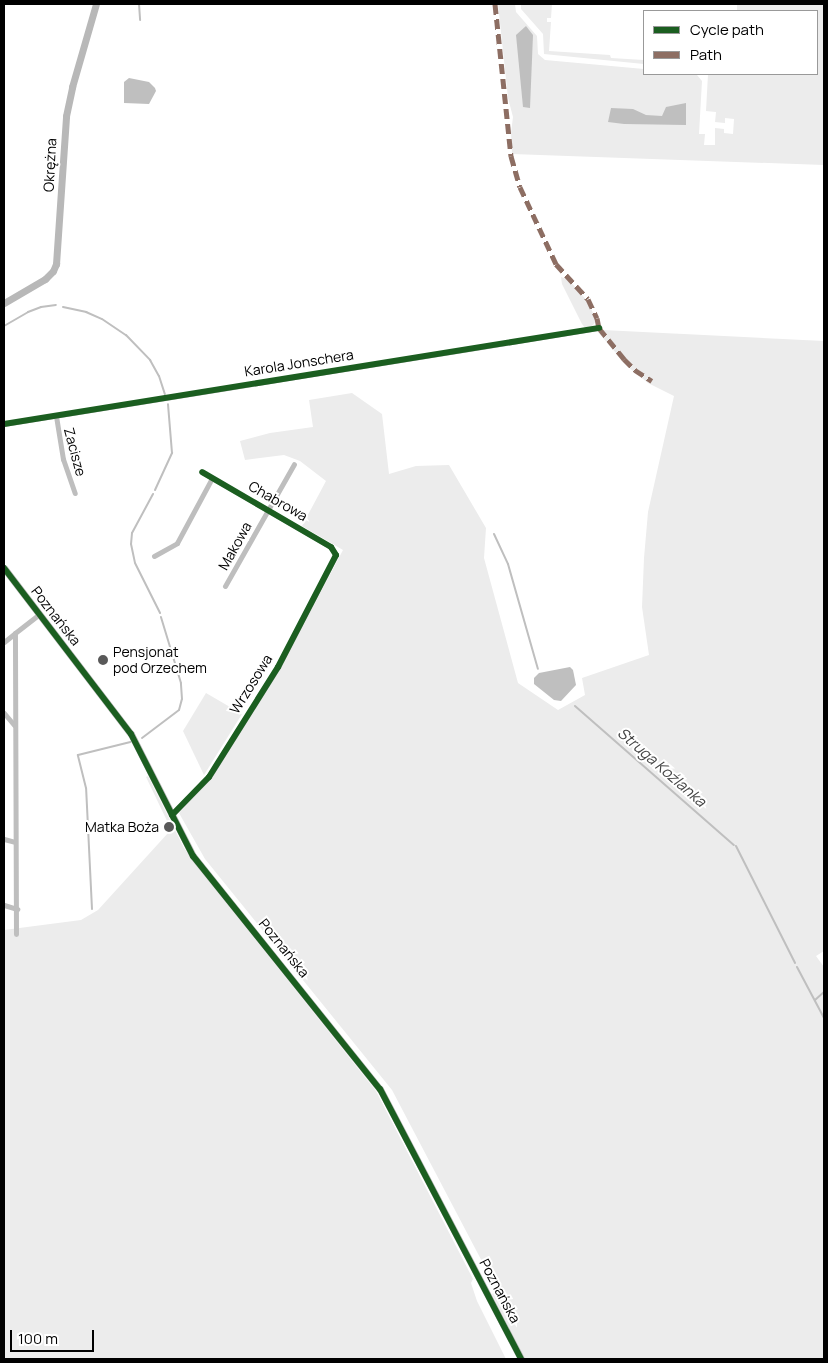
<!DOCTYPE html>
<meta charset="utf-8">
<style>
body{margin:0}
#map{position:relative;width:828px;height:1363px;overflow:hidden;background:#fff;font-family:Manrope,sans-serif}
div>[style]{position:absolute}
[style*='--x']{left:calc(var(--x)*1px);top:calc(var(--y)*1px);width:calc(var(--w)*1px);rotate:calc(var(--a)*1deg)}
.green>*{inset:0;background:#ececec}
.water>*{inset:0;background:#bfbfbf}
.stream>*{height:2px;margin:-1px;padding:0 1px;transform-origin:1px;border-radius:1px;background:#bfbfbf}
.street>*{height:5px;margin:-2.5px;padding:0 2.5px;transform-origin:2.5px;border-radius:2.5px;background:#bebebe}
.secondary>*{height:7px;margin:-3.5px;padding:0 3.5px;transform-origin:3.5px;border-radius:3.5px;background:#b8b8b8}
.quiet>*{height:5px;margin-top:-2.5px;transform-origin:0;background:repeating-linear-gradient(90deg,#8d6e63 0 10px,transparent 0 15px)}
.cycleway>*{height:6px;margin:-3px;padding:0 3px;transform-origin:3px;border-radius:3px;background:#1b5e20}
.dots>*{width:14px;height:14px;translate:-50% -50%;box-sizing:border-box;border:2px solid #fff;border-radius:50%}
span{translate:-50% -50%;white-space:nowrap;text-align:center;line-height:1.15;-webkit-text-stroke:4px #fff;paint-order:stroke}
.street-label{font-size:14px;color:#000}
.poi-label{font-size:14px;color:#000}
.left{translate:0 -50%;text-align:left}
.right{translate:-100% -50%;text-align:right}
.water-label{font-size:15px;color:#444;font-style:italic}
.frame{position:absolute;inset:0;border:5px solid #000;pointer-events:none}
.legend{position:absolute;left:643px;top:10px;width:175px;height:65px;box-sizing:border-box;background:#fff;border:1px solid #999;margin:0;padding:6px 9px;list-style:none;font-size:15px;color:#000}
.legend li{display:flex;align-items:center;gap:10px;height:25px}
.legend b{width:25px;border:1px solid #999}
.scale{position:absolute;left:10px;top:1330px;width:84px;height:22px;box-sizing:border-box;border:2px solid #000;border-top:0;padding-left:6px;font-size:15px;line-height:18px;white-space:nowrap;color:#000;-webkit-text-stroke:4px #fff;paint-order:stroke}
</style>
<div id="map">
<div class="green">
<i style="clip-path:polygon(498px 4px,515px 4px,516px 12px,537px 36px,538px 54px,545px 60px,644px 69px,644px 74px,697px 75px,702px 81px,699px 134px,705px 134px,704px 145px,715px 145px,715px 128px,724px 129px,724px 133px,733px 134px,734px 119px,725px 118px,725px 123px,715px 122px,716px 112px,706px 111px,708px 74px,817px 74px,817px 11px,733px 11px,737px 10px,737px 4px,824px 4px,824px 165px,512px 154px,511px 133px,513px 117px,508px 98px)"></i>
<i style="clip-path:polygon(521px 4px,552px 4px,551px 18px,547px 18px,547px 22px,551px 22px,549px 51px,610px 55px,611px 58px,644px 60px,644px 64px,544px 54px,543px 34px,521px 9px)"></i>
<i style="clip-path:polygon(561px 277px,569px 280px,589px 303px,596px 321px,590px 329px,586px 329px,582px 324px,562px 284px)"></i>
<i style="clip-path:polygon(603px 330px,824px 341px,824px 951px,816px 956px,824px 967px,824px 1359px,525px 1359px,492px 1294px,497px 1290px,392px 1090px,205px 859px,179px 813px,210px 780px,250px 717px,280px 669px,343px 550px,302px 526px,326px 481px,300px 461px,284px 455px,245px 460px,240px 441px,270px 433px,313px 427px,309px 400px,352px 393px,382px 414px,389px 474px,416px 466px,449px 465px,486px 528px,484px 558px,518px 683px,558px 710px,585px 695px,582px 678px,649px 655px,642px 607px,644px 558px,648px 512px,674px 396px,648px 383px,628px 367px,597px 331px)"></i>
<i style="clip-path:polygon(206px 693px,242px 714px,204px 775px,183px 731px)"></i>
<i style="clip-path:polygon(148px 776px,184px 848px,200px 870px,376px 1091px,473px 1279px,471px 1283px,477px 1301px,506px 1359px,4px 1359px,4px 930px,81px 920px,98px 910px,168px 833px,166px 827px,168px 823px,146px 777px)"></i>
</div>
<div class="water">
<i style="clip-path:polygon(526px 26px,533px 35px,530px 108px,523px 107px,516px 35px)"></i>
<i style="clip-path:polygon(129px 78px,149px 82px,155px 88px,156px 91px,149px 104px,124px 103px,124px 82px)"></i>
<i style="clip-path:polygon(686px 103px,686px 125px,624px 124px,608px 122px,611px 108px,633px 109px,646px 115px,662px 116px,666px 107px)"></i>
<i style="clip-path:polygon(570px 667px,573px 670px,576px 685px,561px 701px,554px 700px,534px 684px,534px 678px,539px 673px)"></i>
</div>
<div class="stream">
<i style="--x:139;--y:4;--w:16;--a:86"></i>
<i style="--x:63;--y:307;--w:24;--a:12"></i>
<i style="--x:86;--y:312;--w:17;--a:24"></i>
<i style="--x:102;--y:319;--w:29;--a:34"></i>
<i style="--x:126;--y:335;--w:35;--a:46"></i>
<i style="--x:150;--y:360;--w:18;--a:61"></i>
<i style="--x:159;--y:376;--w:19;--a:72"></i>
<i style="--x:4;--y:326;--w:28;--a:-30"></i>
<i style="--x:28;--y:312;--w:14;--a:-21"></i>
<i style="--x:41;--y:307;--w:15;--a:-8"></i>
<i style="--x:155;--y:490;--w:41;--a:-65.3"></i>
<i style="--x:172;--y:453;--w:49;--a:-94.7"></i>
<i style="--x:153;--y:494;--w:44;--a:118.3"></i>
<i style="--x:132;--y:533;--w:11;--a:95"></i>
<i style="--x:131;--y:544;--w:19;--a:78"></i>
<i style="--x:135;--y:563;--w:56;--a:63.4"></i>
<i style="--x:494;--y:534;--w:33;--a:65"></i>
<i style="--x:508;--y:564;--w:109;--a:74.1"></i>
<i style="--x:575;--y:706;--w:211;--a:41.2"></i>
<i style="--x:142;--y:738;--w:46;--a:-37.1"></i>
<i style="--x:179;--y:710;--w:11;--a:-75"></i>
<i style="--x:182;--y:699;--w:16;--a:-94"></i>
<i style="--x:181;--y:683;--w:69;--a:-106.9"></i>
<i style="--x:736;--y:846;--w:131;--a:63.2"></i>
<i style="--x:92;--y:909;--w:121;--a:-92.8"></i>
<i style="--x:86;--y:788;--w:34;--a:-104"></i>
<i style="--x:78;--y:755;--w:54;--a:-14"></i>
<i style="--x:797;--y:967;--w:58;--a:62.1"></i>
<i style="--x:815;--y:1000;--w:12;--a:-42"></i>
</div>
<div class="street">
<i style="--x:56;--y:416;--w:44;--a:80.8"></i>
<i style="--x:63;--y:459;--w:36;--a:71"></i>
<i style="--x:4;--y:424;--w:603;--a:-9.17"></i>
<i style="--x:154;--y:556;--w:26;--a:-29"></i>
<i style="--x:177;--y:543;--w:74;--a:-61.7"></i>
<i style="--x:225;--y:586;--w:140;--a:-60.5"></i>
<i style="--x:4;--y:642;--w:14;--a:-39"></i>
<i style="--x:4;--y:713;--w:16;--a:50"></i>
<i style="--x:172;--y:815;--w:53;--a:-45.8"></i>
<i style="--x:209;--y:777;--w:130;--a:-57.9"></i>
<i style="--x:278;--y:667;--w:126;--a:-62.6"></i>
<i style="--x:336;--y:555;--w:9;--a:-122"></i>
<i style="--x:331;--y:547;--w:149;--a:-149.8"></i>
<i style="--x:4;--y:839;--w:11;--a:15"></i>
<i style="--x:4;--y:905;--w:14;--a:17"></i>
<i style="--x:16;--y:934;--w:301;--a:-90.2"></i>
<i style="--x:15;--y:633;--w:31;--a:-38"></i>
</div>
<div class="secondary">
<i style="--x:4;--y:303;--w:48;--a:-30.3"></i>
<i style="--x:45;--y:279;--w:11;--a:-45"></i>
<i style="--x:53;--y:271;--w:8;--a:-67"></i>
<i style="--x:56;--y:264;--w:148;--a:-86.1"></i>
<i style="--x:66;--y:116;--w:30;--a:-78"></i>
<i style="--x:72;--y:87;--w:86;--a:-73.9"></i>
<i style="--x:4;--y:568;--w:209;--a:52.6"></i>
<i style="--x:131;--y:734;--w:137;--a:63.1"></i>
<i style="--x:193;--y:856;--w:299;--a:51.3"></i>
<i style="--x:380;--y:1089;--w:305;--a:62.4"></i>
</div>
<div class="quiet">
<i style="--x:495;--y:4;--w:153;--a:84"></i>
<i style="--x:511;--y:156;--w:32;--a:74"></i>
<i style="--x:520;--y:187;--w:85;--a:64.9"></i>
<i style="--x:556;--y:264;--w:47;--a:47.6"></i>
<i style="--x:588;--y:299;--w:21;--a:65"></i>
<i style="--x:597;--y:318;--w:10;--a:79"></i>
<i style="--x:599;--y:328;--w:40;--a:51"></i>
<i style="--x:624;--y:359;--w:16;--a:45"></i>
<i style="--x:635;--y:370;--w:20;--a:33"></i>
</div>
<div class="cycleway">
<i style="--x:4;--y:424;--w:603;--a:-9.17"></i>
<i style="--x:4;--y:568;--w:209;--a:52.6"></i>
<i style="--x:131;--y:734;--w:137;--a:63.1"></i>
<i style="--x:193;--y:856;--w:299;--a:51.3"></i>
<i style="--x:380;--y:1089;--w:305;--a:62.4"></i>
<i style="--x:172;--y:815;--w:53;--a:-45.8"></i>
<i style="--x:209;--y:777;--w:130;--a:-57.9"></i>
<i style="--x:278;--y:667;--w:126;--a:-62.6"></i>
<i style="--x:336;--y:555;--w:9;--a:-122"></i>
<i style="--x:331;--y:547;--w:149;--a:-149.8"></i>
</div>
<div class="dots">
<i style="left:103px;top:660px;background:#595959"></i>
<i style="left:169px;top:827px;background:#595959"></i>
</div>
<div class="street-label">
<span style="left:50px;top:165px;rotate:-87deg">Okrężna</span>
<span style="left:299px;top:363px;rotate:-9deg">Karola Jonschera</span>
<span style="left:75px;top:452px;rotate:75deg">Zacisze</span>
<span style="left:278px;top:501px;rotate:30deg">Chabrowa</span>
<span style="left:235px;top:546px;rotate:-61deg">Makowa</span>
<span style="left:56px;top:616px;rotate:52deg">Poznańska</span>
<span style="left:251px;top:684px;rotate:-58deg">Wrzosowa</span>
<span style="left:284px;top:948px;rotate:51deg">Poznańska</span>
<span style="left:500px;top:1291px;rotate:62deg">Poznańska</span>
</div>
<div class="poi-label">
<span class="left" style="left:113px;top:660px">Pensjonat<br>pod Orzechem</span>
<span class="right" style="left:159px;top:827px">Matka Boża</span>
</div>
<div class="water-label">
<span style="left:662px;top:767px;rotate:41deg">Struga Koźlanka</span>
</div>
<div class="frame"></div>
<ul class="legend">
<li><b style="height:6px;background:#1b5e20"></b>Cycle path</li>
<li><b style="height:6px;background:#8d6e63"></b>Path</li>
</ul>
<div class="scale">100 m</div>
</div>
